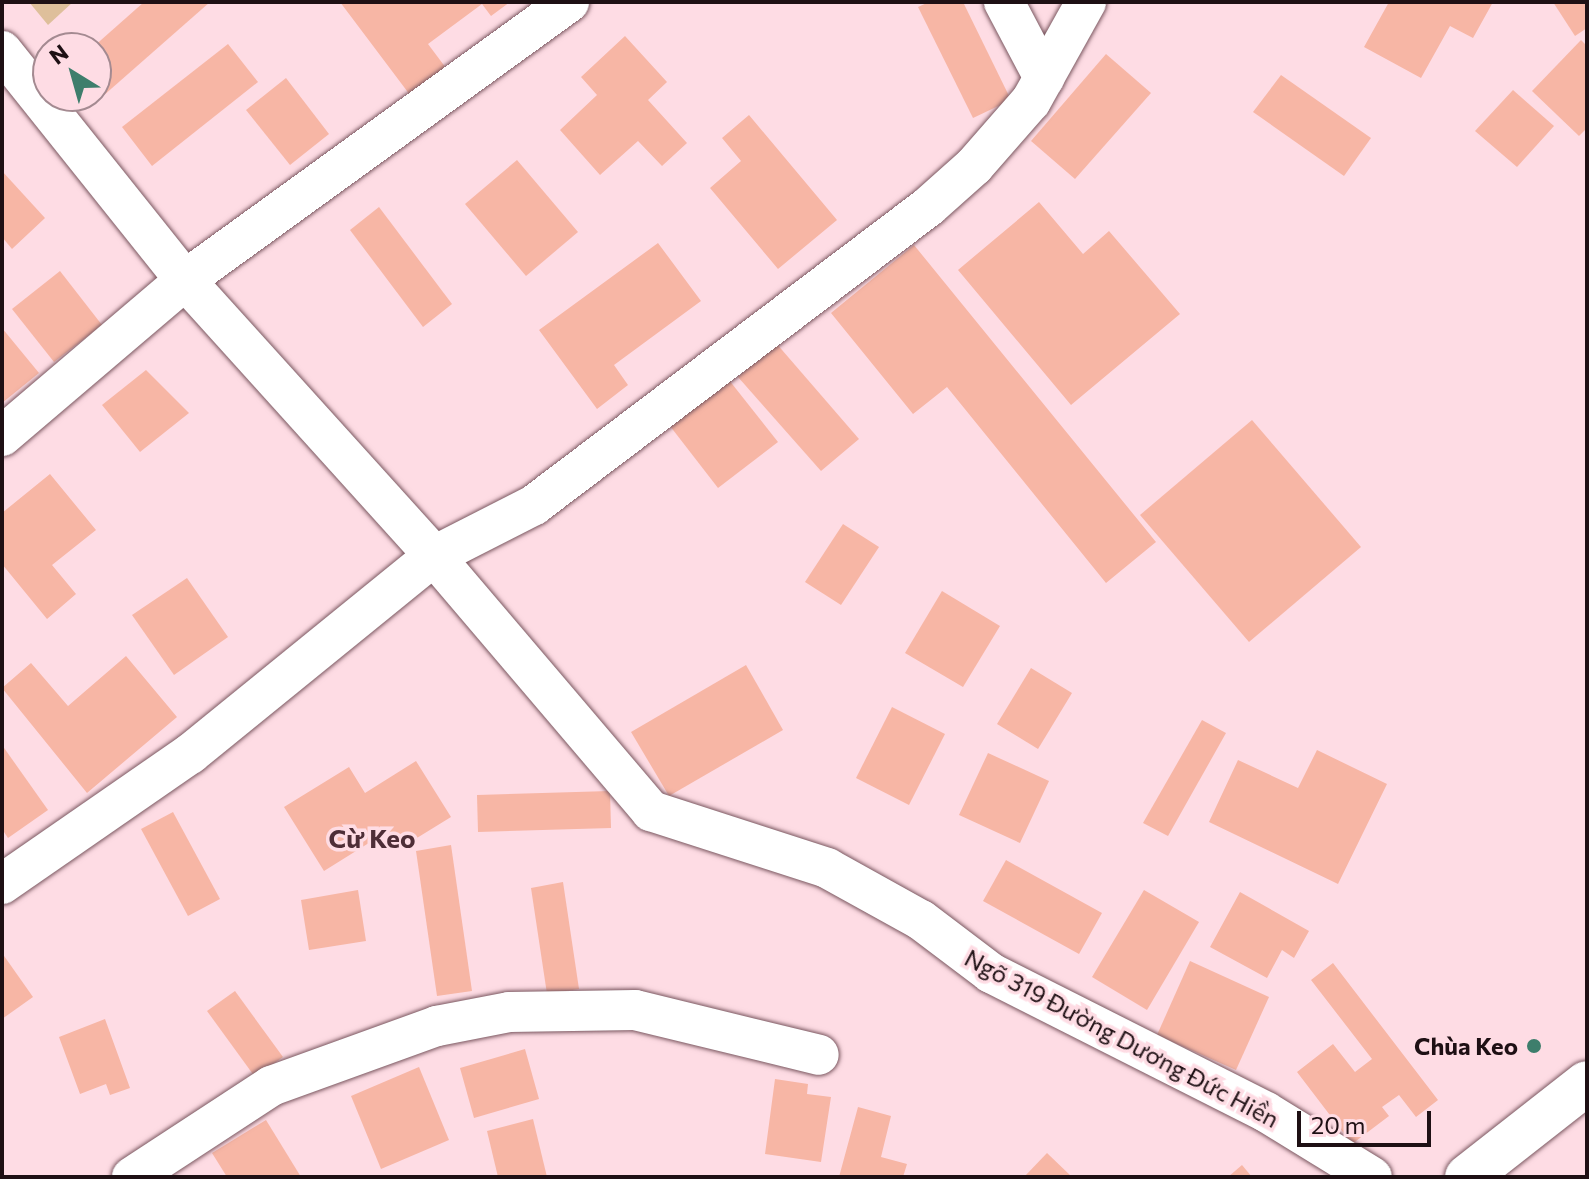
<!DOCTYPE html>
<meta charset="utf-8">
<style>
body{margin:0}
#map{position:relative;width:1589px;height:1179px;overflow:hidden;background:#fedce4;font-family:Commissioner,sans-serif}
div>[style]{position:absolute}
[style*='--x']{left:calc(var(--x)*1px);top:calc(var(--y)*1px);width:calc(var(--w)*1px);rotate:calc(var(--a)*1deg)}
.green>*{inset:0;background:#debf9b}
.building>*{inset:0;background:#f7b6a5}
.roads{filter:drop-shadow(0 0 2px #7a5760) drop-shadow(0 0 2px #7a5760)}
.street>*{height:40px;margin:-20px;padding:0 20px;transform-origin:20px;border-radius:20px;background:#fff}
.highway>*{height:44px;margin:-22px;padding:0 22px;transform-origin:22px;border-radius:22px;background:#fff}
.dots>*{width:22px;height:22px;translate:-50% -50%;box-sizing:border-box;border:4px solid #fedce4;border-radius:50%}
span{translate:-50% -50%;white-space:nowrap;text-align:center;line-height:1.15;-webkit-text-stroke:7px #fedce4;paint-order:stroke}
.street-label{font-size:24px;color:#1e1014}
.poi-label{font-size:24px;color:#1e1014;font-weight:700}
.right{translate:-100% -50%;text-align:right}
.neighbourhood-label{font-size:26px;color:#4e2e37;font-weight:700}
.frame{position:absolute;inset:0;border:4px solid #1e1014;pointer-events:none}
.north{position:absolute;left:32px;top:32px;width:80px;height:80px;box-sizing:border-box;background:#fedce4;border:2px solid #a48a91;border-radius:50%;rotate:323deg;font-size:22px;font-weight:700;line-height:32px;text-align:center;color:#1e1014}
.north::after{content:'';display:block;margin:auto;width:28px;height:36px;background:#3e7e6c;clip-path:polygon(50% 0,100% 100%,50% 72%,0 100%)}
.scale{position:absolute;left:1297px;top:1111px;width:134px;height:36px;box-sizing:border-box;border:4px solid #1e1014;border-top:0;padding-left:10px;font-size:24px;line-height:28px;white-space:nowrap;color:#1e1014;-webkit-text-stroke:6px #fedce4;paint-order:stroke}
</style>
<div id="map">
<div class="green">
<i style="clip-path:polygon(29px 2px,73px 2px,48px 25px)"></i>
</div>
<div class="building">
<i style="clip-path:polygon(144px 2px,210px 2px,103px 96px,96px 88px,92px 48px)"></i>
<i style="clip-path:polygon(340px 2px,510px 2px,491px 16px,482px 4px,428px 44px,446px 68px,410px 95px)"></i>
<i style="clip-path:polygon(929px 2px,963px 2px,1011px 100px,973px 118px,918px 7px)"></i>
<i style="clip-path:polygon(1389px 2px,1493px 2px,1473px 38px,1450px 26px,1421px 78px,1364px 47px)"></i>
<i style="clip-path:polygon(1553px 2px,1587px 2px,1587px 28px,1575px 36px)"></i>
<i style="clip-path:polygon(625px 36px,667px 82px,648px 100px,687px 143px,662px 166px,638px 141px,600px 175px,560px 130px,597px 95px,581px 77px)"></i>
<i style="clip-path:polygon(1581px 40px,1587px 46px,1587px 128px,1579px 136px,1532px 91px)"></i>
<i style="clip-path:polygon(228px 44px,258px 82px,152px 166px,122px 127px)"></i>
<i style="clip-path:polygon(1106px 54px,1151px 93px,1075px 179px,1031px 141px)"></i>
<i style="clip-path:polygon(1281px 75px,1371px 138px,1344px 176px,1253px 112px)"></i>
<i style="clip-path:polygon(286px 78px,329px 134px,290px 165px,246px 110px)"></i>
<i style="clip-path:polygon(1513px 90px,1554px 126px,1517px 167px,1475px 131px)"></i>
<i style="clip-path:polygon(749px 115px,837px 220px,778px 269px,710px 188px,741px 161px,722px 138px)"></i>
<i style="clip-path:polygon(517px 160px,578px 232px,526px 276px,465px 204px)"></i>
<i style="clip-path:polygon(2px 171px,45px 218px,12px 249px,2px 237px)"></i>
<i style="clip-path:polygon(1039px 202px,1083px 254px,1109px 231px,1180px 314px,1071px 405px,958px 270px)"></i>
<i style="clip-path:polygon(379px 207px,452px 304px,423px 327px,350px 230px)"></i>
<i style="clip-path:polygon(658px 243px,701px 301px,614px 365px,628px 385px,597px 409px,539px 330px)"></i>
<i style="clip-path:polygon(914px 245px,1156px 542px,1106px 583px,947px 387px,913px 414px,831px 313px)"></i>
<i style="clip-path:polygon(60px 271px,102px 325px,54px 362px,12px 309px)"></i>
<i style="clip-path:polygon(2px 328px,39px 373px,2px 403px)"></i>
<i style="clip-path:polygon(776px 343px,859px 439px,821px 471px,738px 377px)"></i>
<i style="clip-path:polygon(146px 370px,189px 413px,140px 452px,102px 405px)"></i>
<i style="clip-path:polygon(729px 380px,778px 442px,718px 488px,670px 426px)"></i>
<i style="clip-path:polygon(1252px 420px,1361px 547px,1249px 642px,1140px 515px)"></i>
<i style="clip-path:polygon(50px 474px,96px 530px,52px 565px,76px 594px,47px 619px,2px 564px,2px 513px)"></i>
<i style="clip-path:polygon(843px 524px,879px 547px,841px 605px,805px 582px)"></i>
<i style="clip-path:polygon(187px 578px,228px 637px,174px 675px,132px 615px)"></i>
<i style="clip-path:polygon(942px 591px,1000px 626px,963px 687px,905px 653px)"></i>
<i style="clip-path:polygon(126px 656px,177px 717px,87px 793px,2px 688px,31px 663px,68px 706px)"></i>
<i style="clip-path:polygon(746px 665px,783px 730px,669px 796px,631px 732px)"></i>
<i style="clip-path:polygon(1031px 668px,1072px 693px,1038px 749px,997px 724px)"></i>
<i style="clip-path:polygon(892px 707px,945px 734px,909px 805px,856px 778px)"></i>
<i style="clip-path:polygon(1202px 720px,1226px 733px,1168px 836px,1143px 823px)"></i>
<i style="clip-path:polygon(2px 745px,48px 810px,8px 838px,2px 829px)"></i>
<i style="clip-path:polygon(1317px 750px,1387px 784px,1338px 884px,1209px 822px,1238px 760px,1298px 788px)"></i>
<i style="clip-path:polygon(988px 753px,1049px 781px,1020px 843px,959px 815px)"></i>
<i style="clip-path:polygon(416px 761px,451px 817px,399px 849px,388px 831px,324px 871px,284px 807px,349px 767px,365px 793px)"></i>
<i style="clip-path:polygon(610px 791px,611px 828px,478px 832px,477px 795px)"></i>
<i style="clip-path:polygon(173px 812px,220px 899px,188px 916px,141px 829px)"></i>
<i style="clip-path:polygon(451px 845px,472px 991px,437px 996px,416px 851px)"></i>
<i style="clip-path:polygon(1006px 860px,1102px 913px,1079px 954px,983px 901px)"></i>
<i style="clip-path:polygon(563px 882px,579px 989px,547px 994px,531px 888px)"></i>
<i style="clip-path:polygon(358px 890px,366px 941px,309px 950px,301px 900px)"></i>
<i style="clip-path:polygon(1144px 890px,1199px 922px,1147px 1010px,1092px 977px)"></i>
<i style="clip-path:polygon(1240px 892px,1309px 931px,1294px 958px,1282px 950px,1267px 978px,1210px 947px)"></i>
<i style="clip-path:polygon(2px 953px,33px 997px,2px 1019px)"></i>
<i style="clip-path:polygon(1190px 961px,1269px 997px,1236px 1070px,1157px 1035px)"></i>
<i style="clip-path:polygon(1333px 963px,1438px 1100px,1416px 1117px,1399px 1095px,1382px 1107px,1389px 1116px,1352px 1144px,1297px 1072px,1333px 1044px,1355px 1072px,1372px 1059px,1311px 980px)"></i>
<i style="clip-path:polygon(235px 991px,283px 1057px,255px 1077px,207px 1011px)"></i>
<i style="clip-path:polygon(105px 1019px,130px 1088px,110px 1095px,106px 1084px,80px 1094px,59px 1037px)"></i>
<i style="clip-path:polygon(525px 1049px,539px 1099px,474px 1118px,460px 1068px)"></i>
<i style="clip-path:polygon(419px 1067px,449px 1140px,381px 1169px,351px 1096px)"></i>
<i style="clip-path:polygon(775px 1079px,808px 1084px,807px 1094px,831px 1097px,821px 1162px,765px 1154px)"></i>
<i style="clip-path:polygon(858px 1107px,891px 1116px,881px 1157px,907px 1164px,903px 1177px,839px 1177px)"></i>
<i style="clip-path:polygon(533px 1119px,547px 1177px,498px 1177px,487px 1131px)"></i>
<i style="clip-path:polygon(266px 1120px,301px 1177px,227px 1177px,212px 1153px)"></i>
<i style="clip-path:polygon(1047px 1153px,1072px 1177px,1024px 1177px)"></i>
<i style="clip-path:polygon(1242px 1165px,1252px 1177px,1228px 1177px)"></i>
</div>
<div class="roads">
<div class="street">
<i style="--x:1004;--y:2;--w:86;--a:62.2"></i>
<i style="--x:2;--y:51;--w:293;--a:51.4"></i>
<i style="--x:185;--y:280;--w:372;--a:47.9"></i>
<i style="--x:434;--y:556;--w:335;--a:49.6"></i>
<i style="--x:651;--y:811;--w:185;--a:17.9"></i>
<i style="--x:827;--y:868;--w:107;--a:29"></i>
<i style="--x:921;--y:920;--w:88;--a:37.1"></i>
<i style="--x:991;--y:973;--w:308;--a:26.8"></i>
<i style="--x:1266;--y:1112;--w:124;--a:31.5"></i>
<i style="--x:2;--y:436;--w:240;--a:-40.4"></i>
<i style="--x:185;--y:280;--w:474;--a:-35.9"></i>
<i style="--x:2;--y:884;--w:229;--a:-34.7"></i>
<i style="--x:190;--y:754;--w:314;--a:-39.1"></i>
<i style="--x:434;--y:556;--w:112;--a:-27"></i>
<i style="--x:534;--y:505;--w:494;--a:-37.1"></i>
<i style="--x:928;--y:207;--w:62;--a:-41.7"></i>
<i style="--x:974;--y:166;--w:86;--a:-48.8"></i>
<i style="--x:1031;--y:101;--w:113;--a:-60.9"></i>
<i style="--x:132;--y:1177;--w:166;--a:-33.2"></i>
<i style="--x:271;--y:1086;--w:177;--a:-19.9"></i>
<i style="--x:437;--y:1026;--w:73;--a:-11"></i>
<i style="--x:509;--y:1012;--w:126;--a:-0.9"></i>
<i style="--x:635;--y:1010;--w:189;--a:13.7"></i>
</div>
<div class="highway">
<i style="--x:1467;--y:1177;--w:152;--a:-38.1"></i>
</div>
</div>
<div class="dots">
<i style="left:1534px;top:1046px;background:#3e7e6c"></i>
</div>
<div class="street-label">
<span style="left:1122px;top:1038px;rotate:28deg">Ngõ 319 Đường Dương Đức Hiền</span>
</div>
<div class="poi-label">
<span class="right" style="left:1518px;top:1046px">Chùa Keo</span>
</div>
<div class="neighbourhood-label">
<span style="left:372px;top:838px">Cừ Keo</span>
</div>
<div class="frame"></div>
<div class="north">N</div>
<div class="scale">20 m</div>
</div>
